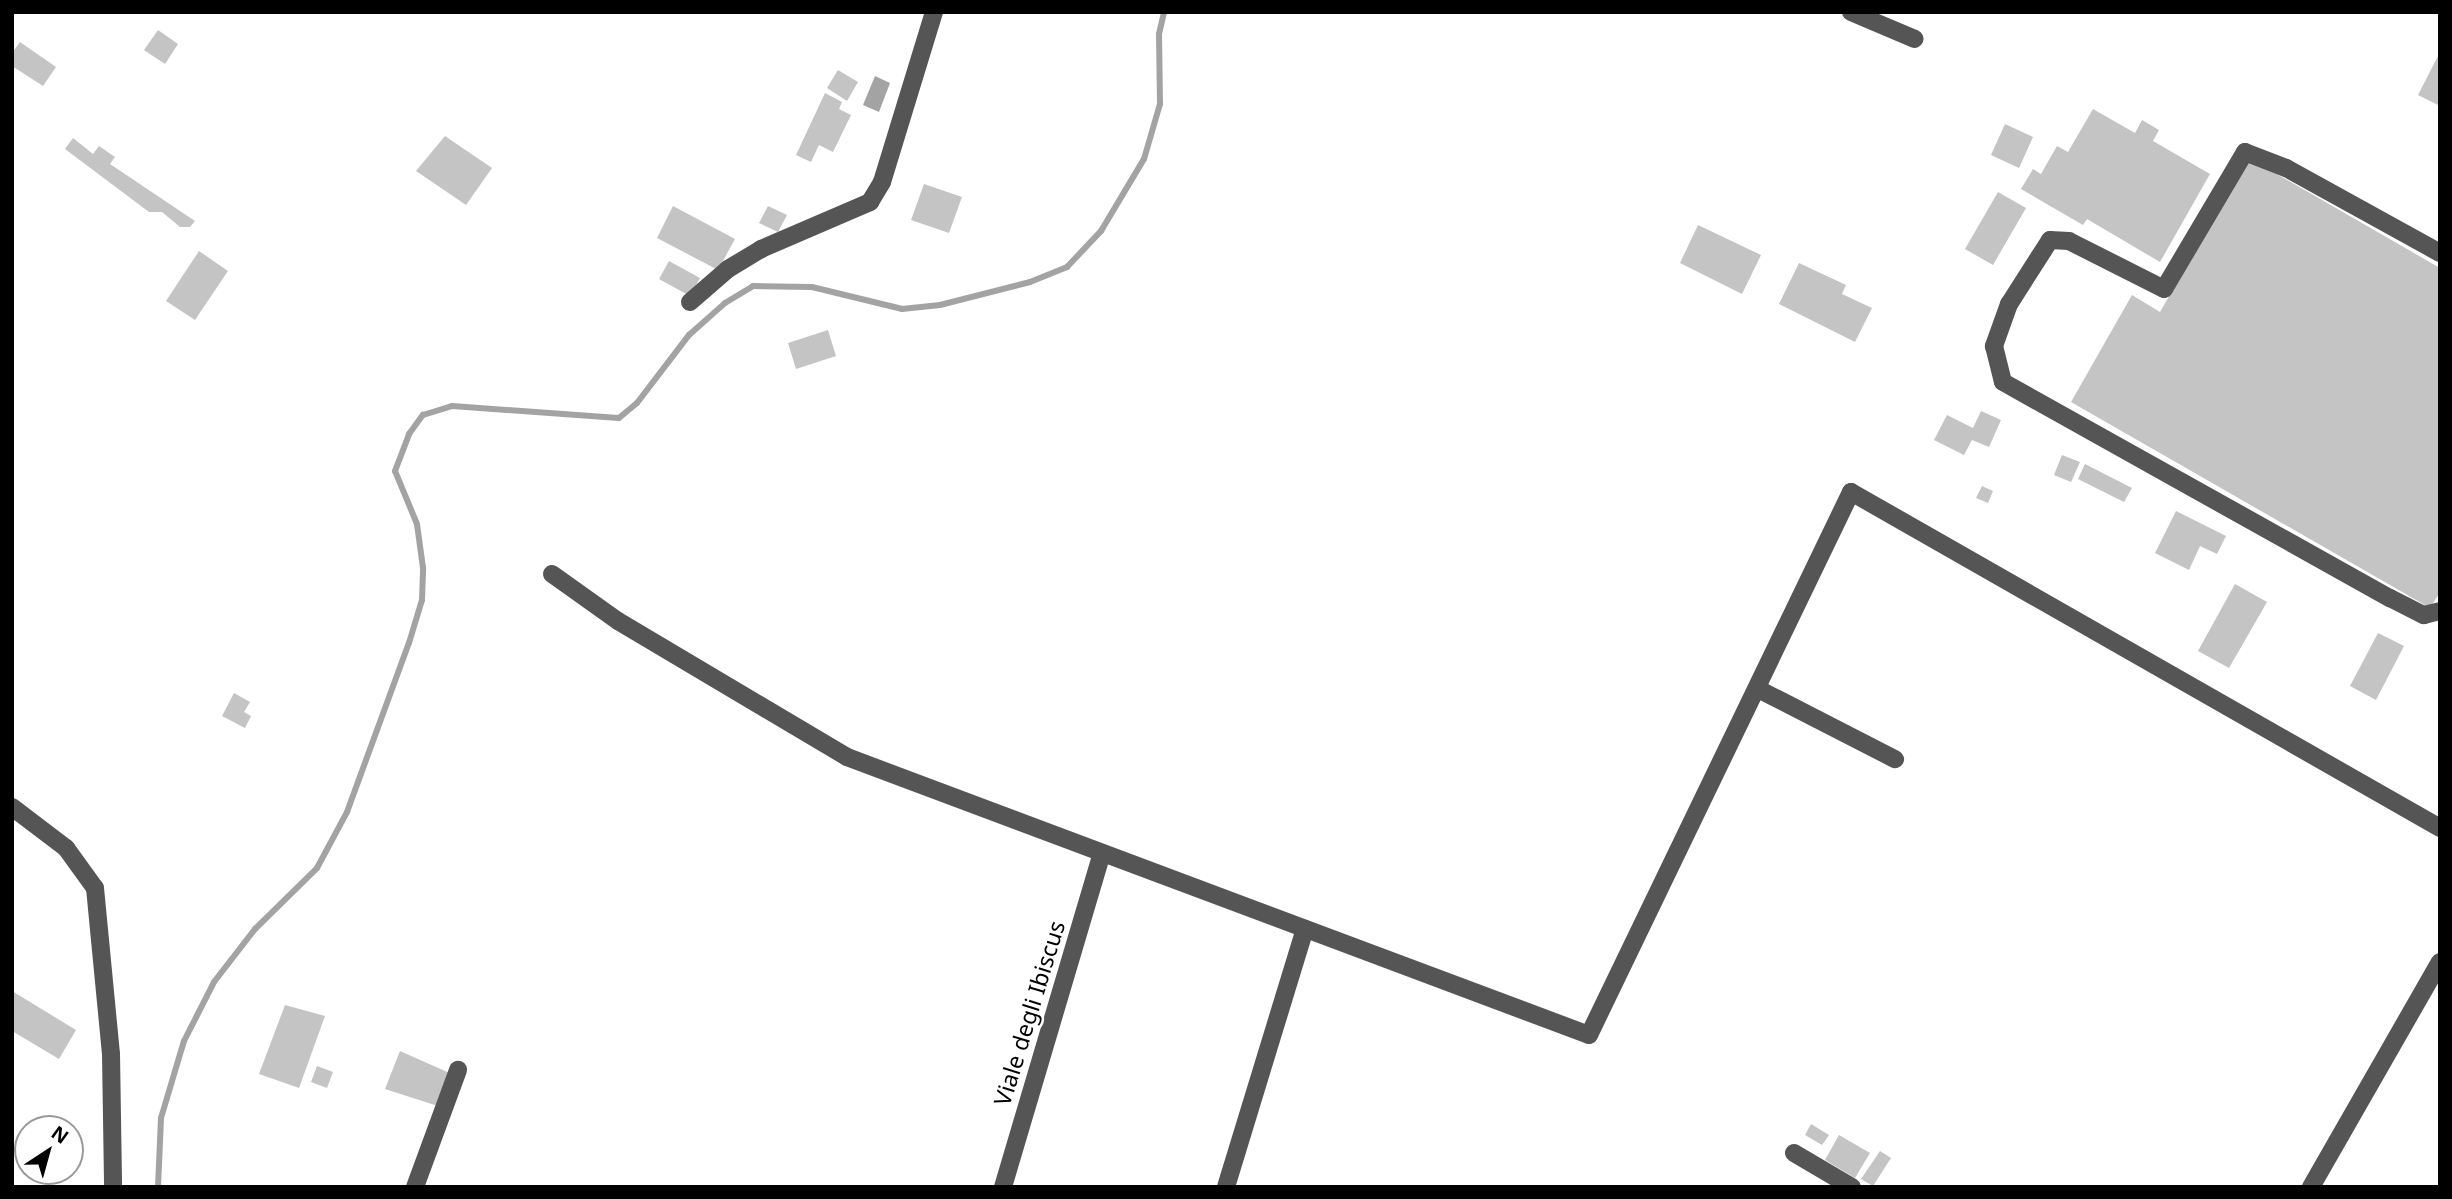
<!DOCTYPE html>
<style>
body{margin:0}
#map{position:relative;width:2452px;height:1199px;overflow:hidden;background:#fff;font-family:"Noto Sans",sans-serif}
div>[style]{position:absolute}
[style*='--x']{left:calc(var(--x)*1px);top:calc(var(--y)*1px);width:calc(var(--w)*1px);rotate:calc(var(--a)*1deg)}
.water>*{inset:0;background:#a3a3a3}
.stream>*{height:6px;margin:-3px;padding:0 3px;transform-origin:3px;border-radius:3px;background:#a3a3a3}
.building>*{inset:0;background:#c4c4c4}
.minor>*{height:18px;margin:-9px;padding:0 9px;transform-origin:9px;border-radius:9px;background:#555}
span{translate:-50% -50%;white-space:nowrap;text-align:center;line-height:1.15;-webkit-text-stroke:5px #fff;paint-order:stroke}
.street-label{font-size:23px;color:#000}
.frame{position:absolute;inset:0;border:14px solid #000;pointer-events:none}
.north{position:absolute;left:14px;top:1115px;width:70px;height:70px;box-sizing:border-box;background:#fff;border:2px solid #999;border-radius:50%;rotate:36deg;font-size:19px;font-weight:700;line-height:28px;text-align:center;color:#000}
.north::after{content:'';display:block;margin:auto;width:24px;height:32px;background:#000;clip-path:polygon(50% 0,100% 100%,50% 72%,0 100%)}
</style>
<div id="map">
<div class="water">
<i style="clip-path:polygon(875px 76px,890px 83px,879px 112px,863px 105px)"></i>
</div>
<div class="stream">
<i style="--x:158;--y:1187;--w:69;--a:-87.5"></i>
<i style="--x:161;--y:1118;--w:80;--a:-73.4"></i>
<i style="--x:184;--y:1041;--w:66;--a:-63"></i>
<i style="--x:214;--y:982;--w:67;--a:-52.3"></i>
<i style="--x:255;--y:929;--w:87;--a:-44.5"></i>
<i style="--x:317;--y:868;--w:64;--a:-61.8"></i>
<i style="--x:347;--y:812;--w:180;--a:-69.9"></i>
<i style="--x:409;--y:643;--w:45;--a:-73.2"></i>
<i style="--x:422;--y:600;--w:32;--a:-88"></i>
<i style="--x:423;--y:568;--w:44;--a:-97.8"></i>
<i style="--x:417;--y:524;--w:57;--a:-112.5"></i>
<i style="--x:395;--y:471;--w:40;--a:-69"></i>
<i style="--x:409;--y:434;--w:24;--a:-54"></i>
<i style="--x:423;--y:415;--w:30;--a:-17"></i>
<i style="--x:452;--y:406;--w:167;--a:4.1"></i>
<i style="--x:619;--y:418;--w:23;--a:-40"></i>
<i style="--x:637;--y:403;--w:86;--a:-52.6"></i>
<i style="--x:689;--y:335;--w:48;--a:-41.6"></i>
<i style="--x:725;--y:303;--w:33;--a:-31"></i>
<i style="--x:753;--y:286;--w:59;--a:1"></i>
<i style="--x:812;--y:287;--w:93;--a:13.7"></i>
<i style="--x:902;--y:309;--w:38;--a:-6"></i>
<i style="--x:940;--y:305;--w:93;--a:-14.3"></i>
<i style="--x:1030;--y:282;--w:40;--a:-22"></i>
<i style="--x:1067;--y:267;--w:50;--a:-46.6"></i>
<i style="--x:1101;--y:231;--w:84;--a:-59.2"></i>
<i style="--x:1144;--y:159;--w:57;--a:-73.8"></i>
<i style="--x:1160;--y:104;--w:70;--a:-90.8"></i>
<i style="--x:1159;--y:34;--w:23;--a:-77"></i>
</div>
<div class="building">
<i style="clip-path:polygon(158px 30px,178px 44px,165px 64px,144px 50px)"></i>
<i style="clip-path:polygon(20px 42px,56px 67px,43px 86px,12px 66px,12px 53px)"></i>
<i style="clip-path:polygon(2440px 52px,2440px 106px,2418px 95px)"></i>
<i style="clip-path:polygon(838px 70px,858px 82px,847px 101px,827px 88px)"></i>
<i style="clip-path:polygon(825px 93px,842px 102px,839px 109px,851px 115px,833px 152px,819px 145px,811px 162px,796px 155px)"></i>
<i style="clip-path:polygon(2093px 109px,2135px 133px,2142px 120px,2159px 130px,2153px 141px,2210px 174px,2160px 262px,2087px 219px,2083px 225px,2021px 189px,2033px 169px,2041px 174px,2057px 146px,2068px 152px)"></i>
<i style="clip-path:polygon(2005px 124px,2033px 137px,2019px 168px,1991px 155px)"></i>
<i style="clip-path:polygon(445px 136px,492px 168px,466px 205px,416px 171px)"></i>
<i style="clip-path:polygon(73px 138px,93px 154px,99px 146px,115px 157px,110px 164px,195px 221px,190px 227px,180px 227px,162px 212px,149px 212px,65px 149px)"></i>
<i style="clip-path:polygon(2249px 158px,2440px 268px,2440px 592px,2430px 608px,2071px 402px,2132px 295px,2160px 312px)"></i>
<i style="clip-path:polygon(924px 184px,962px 197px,949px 233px,911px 220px)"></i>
<i style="clip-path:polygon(1998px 192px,2026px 208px,1993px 265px,1965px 249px)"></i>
<i style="clip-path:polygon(673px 206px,735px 239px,718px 270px,657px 238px)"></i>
<i style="clip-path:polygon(768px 206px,787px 215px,778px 232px,759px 223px)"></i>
<i style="clip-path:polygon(1698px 225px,1761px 255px,1742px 294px,1680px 263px)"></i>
<i style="clip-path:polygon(199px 251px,228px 271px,195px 320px,166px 301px)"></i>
<i style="clip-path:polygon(669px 261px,700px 278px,690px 296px,659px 279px)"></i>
<i style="clip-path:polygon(1799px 263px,1846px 285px,1842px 294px,1872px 308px,1855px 342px,1779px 304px)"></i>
<i style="clip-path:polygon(828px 330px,836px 356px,796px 369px,788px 343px)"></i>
<i style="clip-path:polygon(1981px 411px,2001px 420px,1989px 447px,1972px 440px,1964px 455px,1934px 440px,1947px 415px,1973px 428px)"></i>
<i style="clip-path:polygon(2062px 455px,2080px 462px,2071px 482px,2054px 475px)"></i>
<i style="clip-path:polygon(2085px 464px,2132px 488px,2124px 502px,2078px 479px)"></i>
<i style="clip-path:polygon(1982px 486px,1993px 491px,1988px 503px,1976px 498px)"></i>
<i style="clip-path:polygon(2176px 511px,2226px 536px,2217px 554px,2200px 546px,2189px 570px,2155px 553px)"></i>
<i style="clip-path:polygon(2235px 584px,2267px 602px,2229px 668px,2198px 651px)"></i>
<i style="clip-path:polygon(2378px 633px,2404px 646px,2376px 700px,2350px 686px)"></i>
<i style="clip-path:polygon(234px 693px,250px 702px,244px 712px,251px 716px,245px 728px,222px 716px)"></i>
<i style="clip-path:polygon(12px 991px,76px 1030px,59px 1059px,12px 1031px)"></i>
<i style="clip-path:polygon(285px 1005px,325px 1016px,299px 1088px,259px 1074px)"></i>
<i style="clip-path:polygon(400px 1051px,454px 1075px,441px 1107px,385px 1089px)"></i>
<i style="clip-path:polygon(317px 1066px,333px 1072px,327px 1088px,311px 1082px)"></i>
<i style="clip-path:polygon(1811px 1124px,1829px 1135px,1822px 1145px,1805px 1135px)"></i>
<i style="clip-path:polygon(1839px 1135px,1870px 1153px,1855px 1178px,1825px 1160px)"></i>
<i style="clip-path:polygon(1880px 1151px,1891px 1158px,1873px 1186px,1861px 1179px)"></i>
</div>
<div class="minor">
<i style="--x:1851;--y:12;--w:69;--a:22.9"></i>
<i style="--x:2440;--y:253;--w:176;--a:-151.1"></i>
<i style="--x:2286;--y:168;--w:44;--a:-158.7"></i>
<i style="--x:2245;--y:152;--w:159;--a:120.6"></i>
<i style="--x:2164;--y:289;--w:106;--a:-153.2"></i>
<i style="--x:2069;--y:241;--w:19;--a:-177"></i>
<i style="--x:2050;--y:240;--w:76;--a:122.6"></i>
<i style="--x:2009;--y:304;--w:45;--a:109.7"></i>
<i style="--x:1994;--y:346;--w:37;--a:76"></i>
<i style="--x:2003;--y:382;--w:443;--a:29.2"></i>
<i style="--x:2390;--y:598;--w:38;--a:27"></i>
<i style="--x:2424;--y:615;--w:16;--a:-14"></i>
<i style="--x:690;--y:302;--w:50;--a:-41"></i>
<i style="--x:728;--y:269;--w:39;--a:-31"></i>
<i style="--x:761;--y:249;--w:119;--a:-23.3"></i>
<i style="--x:870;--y:202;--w:23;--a:-59"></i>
<i style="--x:882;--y:182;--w:178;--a:-73"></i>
<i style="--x:552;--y:574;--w:81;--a:35.5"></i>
<i style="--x:618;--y:621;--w:266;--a:30.7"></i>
<i style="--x:847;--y:757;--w:792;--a:20.54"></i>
<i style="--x:1589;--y:1035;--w:603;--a:-64.24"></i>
<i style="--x:1851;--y:492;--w:678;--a:29.7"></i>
<i style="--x:1758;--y:689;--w:154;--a:27.1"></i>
<i style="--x:12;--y:807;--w:68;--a:37.2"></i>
<i style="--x:66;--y:848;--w:49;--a:54.1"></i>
<i style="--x:95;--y:888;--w:167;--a:84.5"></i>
<i style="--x:111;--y:1054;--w:133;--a:89.1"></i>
<i style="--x:1794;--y:1153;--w:67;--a:30.4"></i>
<i style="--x:415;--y:1187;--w:125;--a:-69.8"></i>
<i style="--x:1003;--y:1187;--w:348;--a:-73.5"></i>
<i style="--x:1226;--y:1187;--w:270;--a:-73"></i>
<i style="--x:2311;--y:1187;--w:259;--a:-60.2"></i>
</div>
<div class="street-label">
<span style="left:1029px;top:1013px;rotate:-73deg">Viale degli Ibiscus</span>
</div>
<div class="frame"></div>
<div class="north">N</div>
</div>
